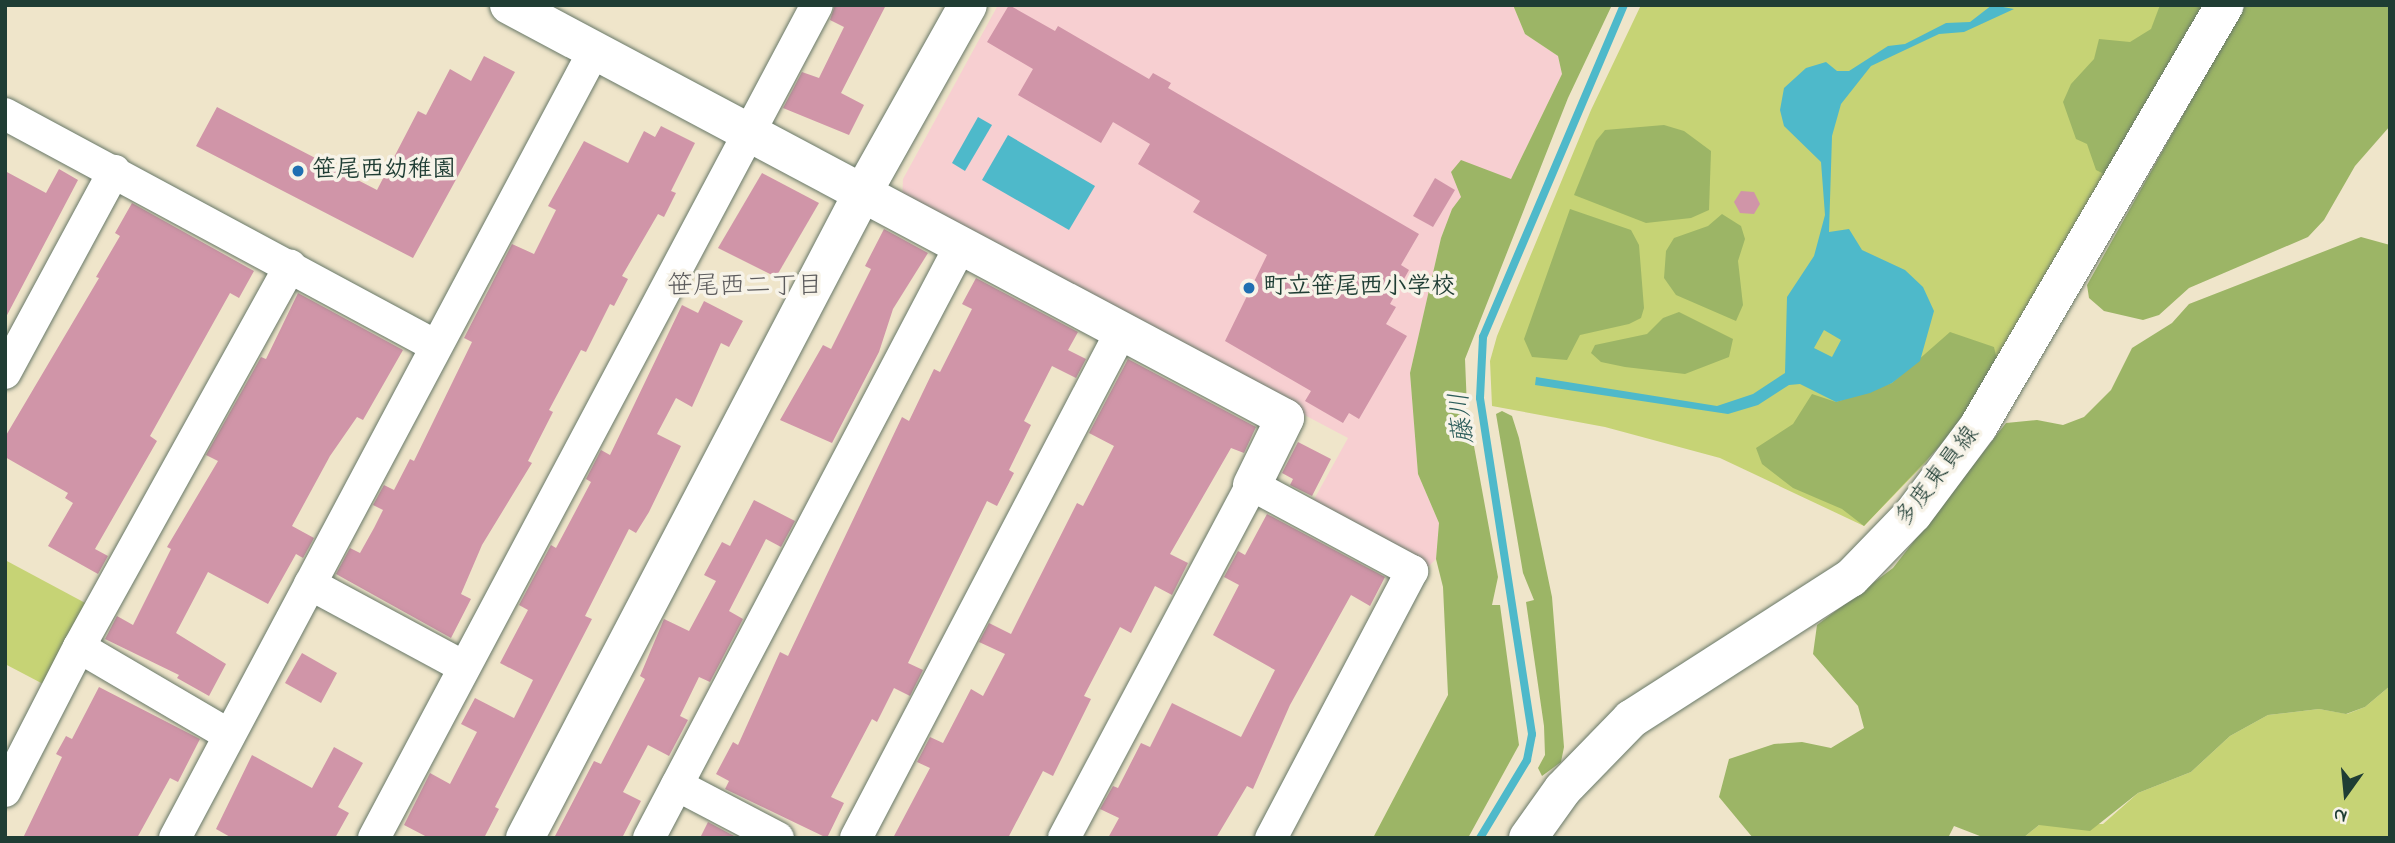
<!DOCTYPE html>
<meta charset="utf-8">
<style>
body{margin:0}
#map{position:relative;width:2395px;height:843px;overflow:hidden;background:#efe5ca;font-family:"Indie Flower","Klee One",sans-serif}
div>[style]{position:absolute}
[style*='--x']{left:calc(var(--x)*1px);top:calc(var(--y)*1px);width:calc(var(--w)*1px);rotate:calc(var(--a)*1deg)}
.built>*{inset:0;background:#f7cfd1}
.green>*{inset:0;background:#c6d375}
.forest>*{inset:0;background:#9cb566}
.water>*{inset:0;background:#4eb9ca}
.stream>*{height:8px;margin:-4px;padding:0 4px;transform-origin:4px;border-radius:4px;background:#4eb9ca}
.building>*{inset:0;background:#d095a8}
.roads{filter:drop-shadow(0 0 2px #687868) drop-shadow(0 0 2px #687868)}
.street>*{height:32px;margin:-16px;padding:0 16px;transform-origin:16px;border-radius:16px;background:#fff}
.secondary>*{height:38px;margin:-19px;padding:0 19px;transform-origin:19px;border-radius:19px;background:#fff}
.dots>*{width:19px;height:19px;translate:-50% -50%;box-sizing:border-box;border:4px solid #f7f3e8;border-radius:50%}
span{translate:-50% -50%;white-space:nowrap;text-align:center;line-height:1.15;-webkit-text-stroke:7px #f7f3e8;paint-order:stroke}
.poi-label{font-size:24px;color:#1f3d34;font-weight:700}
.left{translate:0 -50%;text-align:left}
.street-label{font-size:24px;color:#1f3d34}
.neighbourhood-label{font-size:26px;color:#5d5c5d}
.water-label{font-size:26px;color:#2b5c5a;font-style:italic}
.frame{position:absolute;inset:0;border:7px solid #1f3d34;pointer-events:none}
.north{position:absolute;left:2311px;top:759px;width:70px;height:70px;-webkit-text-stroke:5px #f7f3e8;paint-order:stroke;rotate:195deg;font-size:19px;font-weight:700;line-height:28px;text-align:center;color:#1f3d34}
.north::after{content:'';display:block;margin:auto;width:24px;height:32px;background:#1f3d34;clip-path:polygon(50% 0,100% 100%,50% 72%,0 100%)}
</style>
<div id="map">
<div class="built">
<i style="clip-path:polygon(998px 5px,1513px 5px,1525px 34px,1558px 56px,1562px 74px,1511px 179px,1461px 161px,1462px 197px,1452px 209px,1441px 238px,1410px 373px,1418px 474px,1439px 523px,1436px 559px,1427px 568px,1311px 505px,1348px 438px,902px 202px,903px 179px)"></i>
</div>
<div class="green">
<i style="clip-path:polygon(1641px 5px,2204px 5px,1997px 360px,1926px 462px,1864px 526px,1720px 458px,1605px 427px,1492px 406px,1490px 361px,1497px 336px,1591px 110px)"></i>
<i style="clip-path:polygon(5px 560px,89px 605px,45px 685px,5px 664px)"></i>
<i style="clip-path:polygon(2390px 686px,2390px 838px,2023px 838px,2039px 825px,2103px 824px,2138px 793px,2191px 772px,2230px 736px,2268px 715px,2319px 709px,2347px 714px,2365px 707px)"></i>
</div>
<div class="forest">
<i style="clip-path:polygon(1513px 5px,1612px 5px,1568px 98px,1465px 359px,1467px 408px,1498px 577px,1492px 605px,1500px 605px,1519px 745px,1468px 838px,1373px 838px,1448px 695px,1443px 587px,1436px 559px,1439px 523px,1418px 474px,1410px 373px,1441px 238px,1452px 209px,1461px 197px,1451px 172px,1461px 160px,1511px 179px,1562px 74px,1558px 56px,1525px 34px)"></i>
<i style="clip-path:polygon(2160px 5px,2204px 5px,2106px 175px,2096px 170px,2087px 144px,2076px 139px,2063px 102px,2071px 84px,2094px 59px,2099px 39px,2130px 42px,2151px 29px)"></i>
<i style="clip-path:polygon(2245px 5px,2390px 5px,2390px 126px,2355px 166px,2324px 220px,2308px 237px,2189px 288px,2159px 315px,2143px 320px,2104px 311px,2089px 298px,2087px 285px)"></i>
<i style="clip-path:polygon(1664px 125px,1684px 131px,1711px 151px,1709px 210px,1691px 218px,1646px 223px,1574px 195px,1596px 141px,1605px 130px)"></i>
<i style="clip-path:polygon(1570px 209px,1631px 230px,1639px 245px,1644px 308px,1641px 318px,1629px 324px,1580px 335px,1567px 360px,1532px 357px,1524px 339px)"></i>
<i style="clip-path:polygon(1722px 214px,1741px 226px,1745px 239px,1738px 261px,1743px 305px,1736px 321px,1676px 295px,1664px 278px,1666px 251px,1674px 238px,1708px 226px)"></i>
<i style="clip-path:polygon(2361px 237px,2390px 245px,2390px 686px,2365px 707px,2346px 714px,2319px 709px,2268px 715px,2230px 736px,2191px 772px,2138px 793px,2090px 831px,2039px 825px,2023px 838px,1985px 838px,1954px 826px,1948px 838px,1753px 838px,1719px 797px,1729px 759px,1774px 744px,1802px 742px,1831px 748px,1864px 728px,1858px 706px,1813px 654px,1817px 625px,1893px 568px,2006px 423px,2037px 420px,2063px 425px,2084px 417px,2111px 390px,2132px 348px,2172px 323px,2189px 304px)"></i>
<i style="clip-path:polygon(1679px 312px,1733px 339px,1729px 357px,1685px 374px,1625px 367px,1601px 362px,1591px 353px,1595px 345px,1647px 334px,1663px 318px)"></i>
<i style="clip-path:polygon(1950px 332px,1994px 347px,1997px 360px,1954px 431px,1864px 526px,1842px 509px,1793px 488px,1762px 464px,1756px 448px,1793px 424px,1812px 394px,1836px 402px,1892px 383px)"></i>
<i style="clip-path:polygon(1502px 411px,1512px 416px,1519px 438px,1552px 597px,1564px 747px,1561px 762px,1542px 776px,1538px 768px,1545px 755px,1544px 726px,1526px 602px,1534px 600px,1523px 573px,1496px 414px)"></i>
</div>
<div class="water">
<i style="clip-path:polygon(evenodd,1992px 5px,2014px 9px,1964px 32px,1939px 34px,1871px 66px,1841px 104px,1832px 136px,1829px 232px,1849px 229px,1862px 250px,1905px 270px,1923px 287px,1934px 311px,1920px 361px,1892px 383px,1870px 393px,1836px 402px,1800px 384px,1789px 385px,1758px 405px,1728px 414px,1535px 385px,1536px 377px,1717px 406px,1753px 394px,1785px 373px,1787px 297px,1814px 256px,1825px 215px,1821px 162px,1784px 126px,1780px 110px,1784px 88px,1806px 68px,1826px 62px,1837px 71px,1849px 71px,1888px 46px,1905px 44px,1946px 23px,1970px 22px,1992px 5px,1824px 330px,1841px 340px,1832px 357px,1814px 348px,1824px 330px)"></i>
<i style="clip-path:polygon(978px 117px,992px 125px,965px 171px,952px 163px)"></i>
<i style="clip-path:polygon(1008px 135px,1095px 186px,1069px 230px,982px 180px)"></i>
</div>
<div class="stream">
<i style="--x:1480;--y:838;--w:91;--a:-58.9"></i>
<i style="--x:1527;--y:760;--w:26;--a:-79"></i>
<i style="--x:1532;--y:734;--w:340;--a:-98.8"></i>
<i style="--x:1480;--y:398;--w:61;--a:-87.2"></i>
<i style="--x:1483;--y:337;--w:361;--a:-67"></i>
</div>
<div class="building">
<i style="clip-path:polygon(835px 5px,886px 5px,841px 93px,864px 105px,849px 135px,783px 108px,802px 72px,819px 78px,844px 27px,830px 20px)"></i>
<i style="clip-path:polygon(1009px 5px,1055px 31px,1058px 26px,1149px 79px,1153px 73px,1171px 83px,1168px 88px,1419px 234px,1401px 265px,1409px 270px,1390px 304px,1396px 307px,1386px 324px,1407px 336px,1359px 419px,1349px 413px,1343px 423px,1305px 401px,1311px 391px,1225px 341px,1267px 255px,1193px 212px,1200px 201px,1138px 164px,1150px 144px,1113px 122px,1101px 143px,1018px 95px,1033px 69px,987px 42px)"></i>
<i style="clip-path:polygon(484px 56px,515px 72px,413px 258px,196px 146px,217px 107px,377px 190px,418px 111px,426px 115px,450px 69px,471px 81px)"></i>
<i style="clip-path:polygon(661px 126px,695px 143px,671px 191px,676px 193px,664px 217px,658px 214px,622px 276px,628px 279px,614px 306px,610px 304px,586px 352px,581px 350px,549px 410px,553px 412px,528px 461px,532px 463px,482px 545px,461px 594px,471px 599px,451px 638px,336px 574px,350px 548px,360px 553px,374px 528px,383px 510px,373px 505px,384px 485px,394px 490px,410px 459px,414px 461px,472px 342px,464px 338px,512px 244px,534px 254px,556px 210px,548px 206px,584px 141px,628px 163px,644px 131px,655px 137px)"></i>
<i style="clip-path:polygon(59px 169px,78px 180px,5px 319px,5px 171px,46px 193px)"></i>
<i style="clip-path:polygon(762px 173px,819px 203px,776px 277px,718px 248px)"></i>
<i style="clip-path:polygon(1435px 178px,1455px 190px,1433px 227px,1413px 216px)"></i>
<i style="clip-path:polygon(1741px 191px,1754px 192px,1760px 204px,1754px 214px,1740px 213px,1734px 202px)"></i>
<i style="clip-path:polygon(132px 203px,254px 271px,239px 298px,230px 293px,150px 436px,157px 441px,95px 549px,108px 556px,98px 574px,48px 546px,73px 503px,65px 498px,68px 493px,5px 457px,5px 437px,99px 278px,96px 277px,120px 236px,115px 233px)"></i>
<i style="clip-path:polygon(884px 229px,928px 253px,893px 309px,879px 352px,832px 443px,780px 420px,823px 345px,831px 349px,871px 269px,865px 266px)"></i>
<i style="clip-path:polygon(976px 278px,1078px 332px,1068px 350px,1086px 359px,1076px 378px,1052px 366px,1024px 421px,1031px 425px,1009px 470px,1014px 473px,997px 506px,987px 501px,908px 663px,923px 670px,910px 696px,894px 688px,877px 722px,872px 719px,831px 797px,844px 803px,827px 838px,725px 789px,729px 781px,716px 774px,733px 742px,738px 745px,780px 652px,788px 656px,902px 417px,909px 421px,934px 369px,940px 372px,972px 309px,962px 304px)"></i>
<i style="clip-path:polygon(298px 293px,403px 350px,363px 420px,357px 417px,330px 456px,292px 526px,314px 538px,303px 558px,296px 554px,268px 604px,208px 572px,176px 633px,226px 664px,209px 696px,177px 678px,179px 675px,105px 639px,117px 616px,133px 625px,171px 549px,167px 547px,218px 461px,206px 455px,261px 357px,266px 359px)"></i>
<i style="clip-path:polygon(704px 301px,743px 321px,729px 347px,721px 343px,692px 407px,676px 398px,657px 434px,681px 446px,649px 512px,636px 533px,629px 529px,585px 616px,592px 619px,495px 807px,499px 809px,484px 838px,429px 838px,404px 825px,430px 773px,450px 784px,477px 732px,461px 724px,475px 698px,514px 718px,533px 680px,500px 663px,528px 610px,519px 605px,551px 545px,556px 548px,591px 482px,586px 479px,601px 450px,610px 455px,682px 305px,698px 313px)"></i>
<i style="clip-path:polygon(1128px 359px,1256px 427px,1244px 453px,1231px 448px,1170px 554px,1188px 563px,1172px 595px,1155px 586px,1131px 633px,1120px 627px,1084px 696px,1091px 699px,1053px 776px,1043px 771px,1008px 838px,893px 838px,930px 768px,917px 762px,930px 737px,943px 743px,971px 689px,983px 696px,1005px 654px,979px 642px,989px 623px,1011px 634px,1077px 503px,1083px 506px,1114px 446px,1089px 433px)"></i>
<i style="clip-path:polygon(1298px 442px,1331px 459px,1312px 496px,1290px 485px,1293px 479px,1282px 473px)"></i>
<i style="clip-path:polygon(754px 500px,795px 521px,781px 547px,766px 539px,729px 611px,743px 619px,710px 682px,699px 677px,680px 716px,688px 720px,669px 756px,648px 745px,623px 792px,641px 801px,622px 838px,554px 838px,594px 761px,601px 764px,645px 679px,640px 676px,664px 619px,689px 631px,716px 581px,704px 575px,722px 542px,730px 546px)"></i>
<i style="clip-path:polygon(1267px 514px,1385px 577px,1370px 606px,1351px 595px,1290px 705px,1253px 789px,1247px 786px,1216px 838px,1108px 838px,1119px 818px,1100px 809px,1113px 786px,1118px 788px,1141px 743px,1150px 747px,1172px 703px,1241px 737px,1275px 670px,1213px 635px,1239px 585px,1224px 577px,1238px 551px,1245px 555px)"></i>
<i style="clip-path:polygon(302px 653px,337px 673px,321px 703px,285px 683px)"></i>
<i style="clip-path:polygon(99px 687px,200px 739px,178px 782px,170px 778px,137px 838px,23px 838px,62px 757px,56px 754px,66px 736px,72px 739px)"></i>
<i style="clip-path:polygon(334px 747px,363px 763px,338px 807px,349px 813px,335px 838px,232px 838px,216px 829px,252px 755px,312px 788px)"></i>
<i style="clip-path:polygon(708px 822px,736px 837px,735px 838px,700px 838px)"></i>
</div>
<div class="roads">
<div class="street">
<i style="--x:5;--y:114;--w:489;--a:28.3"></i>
<i style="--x:5;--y:373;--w:230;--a:-61.6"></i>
<i style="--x:310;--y:584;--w:175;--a:28.3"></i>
<i style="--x:79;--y:647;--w:174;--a:30.4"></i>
<i style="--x:677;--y:785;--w:114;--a:27.7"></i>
<i style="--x:5;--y:791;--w:162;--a:-62.8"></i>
<i style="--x:79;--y:647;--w:436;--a:-61"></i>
<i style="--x:175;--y:838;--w:892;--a:-61.97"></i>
<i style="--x:374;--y:838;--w:943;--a:-62"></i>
<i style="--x:649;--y:838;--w:670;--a:-62.25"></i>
<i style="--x:856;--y:838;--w:573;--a:-62.36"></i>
<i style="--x:1064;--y:838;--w:400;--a:-62"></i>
<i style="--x:1252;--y:485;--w:182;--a:28.3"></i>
<i style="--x:1412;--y:571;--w:302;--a:117.8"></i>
</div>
<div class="secondary">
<i style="--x:509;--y:5;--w:879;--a:28.02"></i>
<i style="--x:1285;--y:418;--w:75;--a:116.2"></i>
<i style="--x:525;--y:838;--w:729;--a:-62.38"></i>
<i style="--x:863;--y:192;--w:214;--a:-60.7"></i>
<i style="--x:1528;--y:838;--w:60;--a:-54.5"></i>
<i style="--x:1563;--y:789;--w:98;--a:-45.8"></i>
<i style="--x:1631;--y:719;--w:261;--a:-32.7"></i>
<i style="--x:1851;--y:578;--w:89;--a:-45.9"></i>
<i style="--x:1913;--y:514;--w:109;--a:-53.2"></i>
<i style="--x:1978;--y:427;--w:489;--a:-59.7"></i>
</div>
</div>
<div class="dots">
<i style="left:298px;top:171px;background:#1f6fb2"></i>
<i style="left:1249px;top:288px;background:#1f6fb2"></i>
</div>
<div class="poi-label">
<span class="left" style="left:312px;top:171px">笹尾西幼稚園</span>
<span class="left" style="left:1263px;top:288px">町立笹尾西小学校</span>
</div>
<div class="street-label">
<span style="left:1938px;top:477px;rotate:-52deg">多度東員線</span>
</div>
<div class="neighbourhood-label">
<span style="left:745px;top:288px">笹尾西二丁目</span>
</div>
<div class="water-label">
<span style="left:1464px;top:418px;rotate:-96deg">藤川</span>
</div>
<div class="frame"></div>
<div class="north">N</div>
</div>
